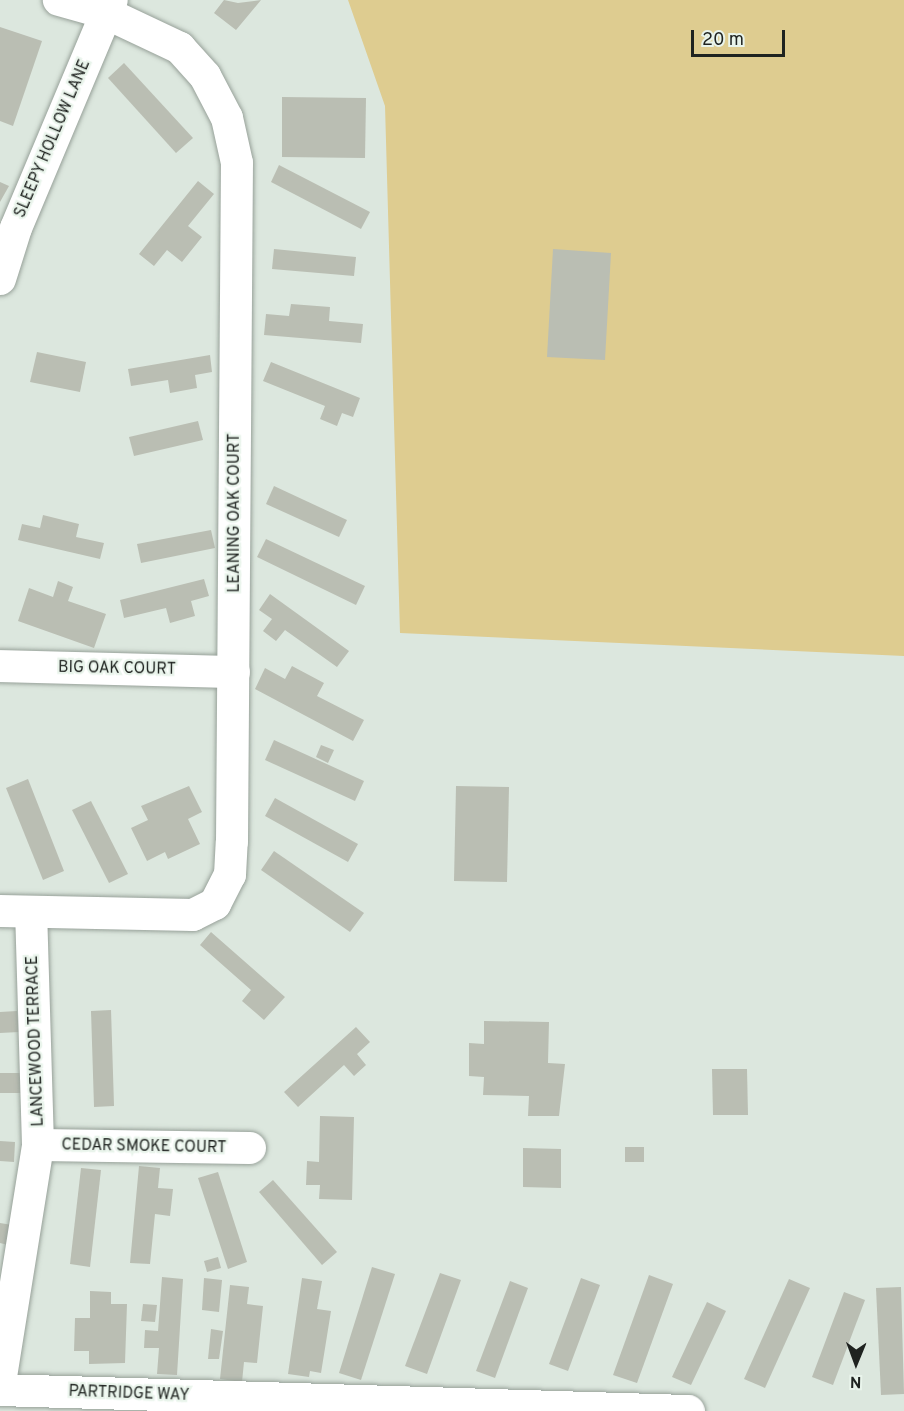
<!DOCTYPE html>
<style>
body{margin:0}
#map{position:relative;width:904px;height:1411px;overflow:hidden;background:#dce7de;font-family:Overpass,sans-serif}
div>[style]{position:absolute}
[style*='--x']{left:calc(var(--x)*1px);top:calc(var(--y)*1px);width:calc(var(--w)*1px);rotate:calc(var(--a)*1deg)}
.green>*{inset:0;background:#decc90}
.building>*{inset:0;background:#babeb3}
.roads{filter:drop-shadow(0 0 2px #97a199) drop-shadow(0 0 2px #97a199)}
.minor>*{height:32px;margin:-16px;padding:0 16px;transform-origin:16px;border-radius:16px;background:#fff}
span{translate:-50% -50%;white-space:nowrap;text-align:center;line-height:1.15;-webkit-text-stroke:4.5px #e9f4eb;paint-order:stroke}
.street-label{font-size:16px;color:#1f2320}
.north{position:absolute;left:826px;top:1333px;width:60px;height:60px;-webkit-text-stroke:4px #e9f4eb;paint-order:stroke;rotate:181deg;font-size:16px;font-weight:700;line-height:24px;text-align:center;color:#1f2320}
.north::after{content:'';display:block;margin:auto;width:21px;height:27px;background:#1f2320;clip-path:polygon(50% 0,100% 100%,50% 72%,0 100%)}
.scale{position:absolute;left:691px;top:30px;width:94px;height:27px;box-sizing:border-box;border:3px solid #1f2320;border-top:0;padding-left:8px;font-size:18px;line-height:21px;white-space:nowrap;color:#1f2320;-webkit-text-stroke:4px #e9f4eb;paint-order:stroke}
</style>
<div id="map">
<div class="green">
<i style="clip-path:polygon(348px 0,904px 0,904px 656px,400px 633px,385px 106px)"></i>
</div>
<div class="building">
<i style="clip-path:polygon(224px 0,238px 3px,261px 0,236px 30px,214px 13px)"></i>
<i style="clip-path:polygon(0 27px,42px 41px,13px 126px,0 121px)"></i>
<i style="clip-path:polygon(124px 63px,193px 138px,176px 153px,108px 78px)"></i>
<i style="clip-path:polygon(282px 97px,366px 98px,365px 158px,282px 157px)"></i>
<i style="clip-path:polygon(279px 165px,370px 212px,361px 229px,271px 182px)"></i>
<i style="clip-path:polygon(198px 181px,214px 194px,188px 226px,202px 237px,182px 262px,167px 250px,154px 266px,139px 254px)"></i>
<i style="clip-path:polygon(0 182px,9px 186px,0 202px)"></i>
<i style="clip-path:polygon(274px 249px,356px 257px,354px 276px,272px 269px)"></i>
<i style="clip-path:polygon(553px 249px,611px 253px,605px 360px,547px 357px)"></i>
<i style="clip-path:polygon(291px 304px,330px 307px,329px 321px,363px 324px,361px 343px,264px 335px,266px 314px,289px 316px)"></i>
<i style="clip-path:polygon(37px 352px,86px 362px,80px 392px,30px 382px)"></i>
<i style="clip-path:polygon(210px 355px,212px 372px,195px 375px,197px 388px,170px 393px,168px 380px,131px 386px,128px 369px)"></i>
<i style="clip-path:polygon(271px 362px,360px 398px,353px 417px,342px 413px,337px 426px,320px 419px,325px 406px,263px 381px)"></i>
<i style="clip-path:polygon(198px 421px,203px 440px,134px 456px,129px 437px)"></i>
<i style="clip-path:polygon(274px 486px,347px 520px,339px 537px,266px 504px)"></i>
<i style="clip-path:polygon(43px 515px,79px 524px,76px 537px,104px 543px,100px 559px,18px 540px,22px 524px,40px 528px)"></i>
<i style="clip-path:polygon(211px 530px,215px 548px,141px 563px,137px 544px)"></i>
<i style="clip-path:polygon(266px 539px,365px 586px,356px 605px,257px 557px)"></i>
<i style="clip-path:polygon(204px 579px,209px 596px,191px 601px,195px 616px,170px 623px,166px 608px,124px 618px,120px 600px)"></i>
<i style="clip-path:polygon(58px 581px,73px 587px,68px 601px,106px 614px,94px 648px,18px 621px,29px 588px,53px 597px)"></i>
<i style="clip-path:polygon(270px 594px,349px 651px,337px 667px,285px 630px,276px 641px,263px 631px,272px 619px,259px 610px)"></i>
<i style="clip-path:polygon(292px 666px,324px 683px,317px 696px,364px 720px,353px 741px,255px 689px,265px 668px,285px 679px)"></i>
<i style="clip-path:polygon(274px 740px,364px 781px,355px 801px,265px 760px)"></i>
<i style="clip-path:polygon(321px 745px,334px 750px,328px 763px,316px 757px)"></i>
<i style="clip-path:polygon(28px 779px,64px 871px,43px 880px,6px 788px)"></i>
<i style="clip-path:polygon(189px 786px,202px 812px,188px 819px,200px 844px,168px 859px,165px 852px,147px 861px,131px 828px,148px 820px,141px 806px)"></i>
<i style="clip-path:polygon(456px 786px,509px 787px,507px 882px,454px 881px)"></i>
<i style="clip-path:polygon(275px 798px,358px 844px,348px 862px,265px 816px)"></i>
<i style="clip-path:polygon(91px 801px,128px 874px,109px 883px,72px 810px)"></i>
<i style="clip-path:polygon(274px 851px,364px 913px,350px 932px,261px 870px)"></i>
<i style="clip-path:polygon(211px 932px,285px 997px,264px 1020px,242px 1001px,251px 990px,200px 945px)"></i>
<i style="clip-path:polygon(111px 1010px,114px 1106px,94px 1107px,91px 1011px)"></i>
<i style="clip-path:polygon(17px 1011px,19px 1032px,0 1033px,0 1012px)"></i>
<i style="clip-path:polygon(484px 1021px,549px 1022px,548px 1063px,565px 1064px,559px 1116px,528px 1116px,529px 1096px,483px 1095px,484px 1077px,469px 1076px,469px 1043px,484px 1044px)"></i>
<i style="clip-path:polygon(356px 1027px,370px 1042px,357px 1054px,366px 1065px,354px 1076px,344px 1065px,298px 1107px,284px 1092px)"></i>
<i style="clip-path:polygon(712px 1069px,747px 1069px,748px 1115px,713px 1115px)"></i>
<i style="clip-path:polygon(0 1073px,21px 1073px,21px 1093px,0 1093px)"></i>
<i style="clip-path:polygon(320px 1116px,354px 1117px,352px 1200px,319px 1199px,320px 1185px,306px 1185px,307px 1161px,319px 1162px)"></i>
<i style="clip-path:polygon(0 1141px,15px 1142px,14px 1162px,0 1161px)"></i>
<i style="clip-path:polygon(625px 1147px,644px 1147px,644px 1162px,625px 1162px)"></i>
<i style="clip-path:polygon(523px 1148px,561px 1149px,561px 1188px,523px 1187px)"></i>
<i style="clip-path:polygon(139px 1166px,160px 1168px,158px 1188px,173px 1189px,170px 1216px,155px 1214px,150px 1264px,130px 1263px)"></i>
<i style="clip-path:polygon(81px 1168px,101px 1170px,90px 1267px,70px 1264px)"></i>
<i style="clip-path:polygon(218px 1172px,247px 1262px,228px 1269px,198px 1178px)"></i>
<i style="clip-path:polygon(273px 1180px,337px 1252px,322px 1265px,259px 1192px)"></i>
<i style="clip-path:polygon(0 1223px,12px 1225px,8px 1245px,0 1243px)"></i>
<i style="clip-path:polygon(218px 1257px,221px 1268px,207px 1272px,204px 1261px)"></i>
<i style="clip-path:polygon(372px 1267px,395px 1274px,361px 1380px,339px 1373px)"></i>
<i style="clip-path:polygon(440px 1273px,461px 1280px,427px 1374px,405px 1366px)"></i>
<i style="clip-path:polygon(649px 1275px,673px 1284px,637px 1383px,613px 1375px)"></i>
<i style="clip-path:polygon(162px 1277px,183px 1279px,177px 1375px,157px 1374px,159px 1348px,144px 1348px,145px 1330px,158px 1331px)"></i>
<i style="clip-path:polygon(204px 1278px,222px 1280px,219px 1312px,202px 1310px)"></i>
<i style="clip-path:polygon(302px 1278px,322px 1281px,317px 1309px,331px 1311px,321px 1373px,310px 1371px,309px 1377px,288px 1374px)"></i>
<i style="clip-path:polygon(581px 1278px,600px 1285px,568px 1371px,549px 1364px)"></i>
<i style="clip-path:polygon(789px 1279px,810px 1288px,765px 1388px,744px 1379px)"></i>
<i style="clip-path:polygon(510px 1281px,528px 1288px,495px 1378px,476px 1371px)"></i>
<i style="clip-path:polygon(230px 1285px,249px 1287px,247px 1304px,263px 1306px,257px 1363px,244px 1362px,242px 1382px,220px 1379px)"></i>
<i style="clip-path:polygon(901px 1287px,904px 1394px,881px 1395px,876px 1288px)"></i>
<i style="clip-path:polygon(90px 1291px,111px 1292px,111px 1304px,127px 1304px,125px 1363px,89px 1364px,89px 1351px,74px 1351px,75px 1318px,90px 1318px)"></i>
<i style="clip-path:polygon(844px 1292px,865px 1300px,833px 1385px,812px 1377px)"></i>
<i style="clip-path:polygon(707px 1302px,726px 1311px,691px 1385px,672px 1377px)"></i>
<i style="clip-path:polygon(143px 1304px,157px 1305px,155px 1322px,141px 1321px)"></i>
<i style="clip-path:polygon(211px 1329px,223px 1331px,219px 1359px,208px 1359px)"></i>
</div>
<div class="roads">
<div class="minor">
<i style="--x:0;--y:279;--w:53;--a:-72.6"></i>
<i style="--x:16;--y:228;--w:247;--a:-67.2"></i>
<i style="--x:0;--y:666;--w:234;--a:1.5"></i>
<i style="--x:0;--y:911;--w:193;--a:1.2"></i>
<i style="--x:193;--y:915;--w:25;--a:-27"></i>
<i style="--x:215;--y:904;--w:33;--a:-63"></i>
<i style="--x:230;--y:875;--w:33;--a:-87"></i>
<i style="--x:232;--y:842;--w:679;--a:-89.58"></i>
<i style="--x:237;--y:163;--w:46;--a:-102.5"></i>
<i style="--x:227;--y:118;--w:47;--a:-117.6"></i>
<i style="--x:205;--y:76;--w:38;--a:-132"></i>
<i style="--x:180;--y:48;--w:82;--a:-154.7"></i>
<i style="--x:106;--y:13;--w:49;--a:-164.5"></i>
<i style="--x:38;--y:1145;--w:212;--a:0.8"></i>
<i style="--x:0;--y:1383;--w:241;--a:-80.9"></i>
<i style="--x:38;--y:1145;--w:233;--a:-91.7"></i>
<i style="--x:0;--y:1390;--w:689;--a:1.75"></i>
</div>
</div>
<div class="street-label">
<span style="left:53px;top:139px;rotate:-67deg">SLEEPY HOLLOW LANE</span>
<span style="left:235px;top:513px;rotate:-90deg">LEANING OAK COURT</span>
<span style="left:117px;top:669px;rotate:1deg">BIG OAK COURT</span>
<span style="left:36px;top:1041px;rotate:-92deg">LANCEWOOD TERRACE</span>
<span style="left:144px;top:1147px;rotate:1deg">CEDAR SMOKE COURT</span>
<span style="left:129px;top:1394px;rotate:2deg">PARTRIDGE WAY</span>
</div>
<div class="north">N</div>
<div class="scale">20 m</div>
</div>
